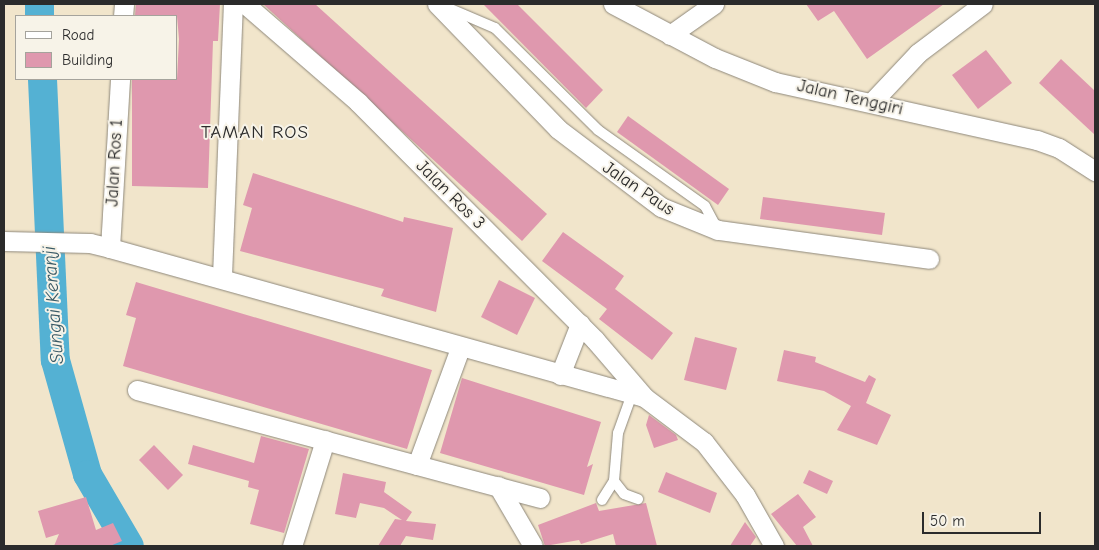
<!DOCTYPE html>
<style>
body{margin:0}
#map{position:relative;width:1099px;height:550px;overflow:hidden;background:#f1e5cb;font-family:"Comic Neue",sans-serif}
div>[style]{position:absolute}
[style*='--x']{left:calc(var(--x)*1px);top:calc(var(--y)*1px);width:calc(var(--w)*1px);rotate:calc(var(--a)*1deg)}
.river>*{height:29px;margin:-14.5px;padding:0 14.5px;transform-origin:14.5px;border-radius:14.5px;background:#54b1d3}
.building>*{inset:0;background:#df98ae}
.roads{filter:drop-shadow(0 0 1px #8e887b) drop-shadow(0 0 1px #8e887b)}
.lane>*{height:10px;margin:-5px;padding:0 5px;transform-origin:5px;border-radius:5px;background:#fff}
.street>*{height:19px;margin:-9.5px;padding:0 9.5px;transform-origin:9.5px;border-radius:9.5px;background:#fff}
span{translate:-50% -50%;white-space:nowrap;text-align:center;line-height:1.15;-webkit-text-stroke:4px #f7f3e8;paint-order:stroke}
.street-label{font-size:18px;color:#2b2b2b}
.neighbourhood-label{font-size:19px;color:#2b2b2b;letter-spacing:1px}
.water-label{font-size:19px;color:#395a66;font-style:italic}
.frame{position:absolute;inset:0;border:5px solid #2b2b2b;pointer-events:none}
.legend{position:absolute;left:15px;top:15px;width:162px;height:65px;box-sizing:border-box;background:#f7f3e8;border:1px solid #a5a39c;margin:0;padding:6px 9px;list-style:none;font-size:15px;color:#2b2b2b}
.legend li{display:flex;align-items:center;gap:10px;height:25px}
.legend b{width:25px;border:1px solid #a5a39c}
.scale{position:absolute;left:922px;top:512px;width:119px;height:22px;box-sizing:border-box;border:2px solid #2b2b2b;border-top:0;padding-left:6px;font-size:15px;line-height:18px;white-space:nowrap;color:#2b2b2b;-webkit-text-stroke:4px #f7f3e8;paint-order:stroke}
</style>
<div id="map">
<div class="river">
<i style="--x:39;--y:4;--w:12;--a:90"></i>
<i style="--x:42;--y:79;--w:281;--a:87.4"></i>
<i style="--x:55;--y:360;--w:118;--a:74.3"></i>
<i style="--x:87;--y:474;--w:83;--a:59.7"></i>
</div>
<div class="building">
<i style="clip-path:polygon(136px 4px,220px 4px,218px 41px,213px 41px,208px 188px,132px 186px,132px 79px,177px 79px,179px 39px,177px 16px,135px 16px)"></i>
<i style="clip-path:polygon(263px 4px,315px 4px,547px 214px,522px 241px)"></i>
<i style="clip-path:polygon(483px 4px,517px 4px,603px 90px,586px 108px)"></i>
<i style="clip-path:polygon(806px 4px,944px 4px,867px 59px,834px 11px,818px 21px)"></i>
<i style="clip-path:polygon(986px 50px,1012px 83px,978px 109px,952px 75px)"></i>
<i style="clip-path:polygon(1061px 59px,1095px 91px,1095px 135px,1039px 83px)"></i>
<i style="clip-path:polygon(628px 116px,729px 189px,718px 205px,617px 132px)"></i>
<i style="clip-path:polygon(253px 173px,403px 222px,404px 217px,453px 228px,436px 312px,381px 296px,384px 289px,240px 251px,252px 208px,243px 205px)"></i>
<i style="clip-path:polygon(763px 197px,885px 213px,882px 235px,760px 219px)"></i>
<i style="clip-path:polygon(563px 232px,624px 276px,615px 289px,673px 333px,652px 360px,599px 319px,607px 309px,542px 261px)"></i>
<i style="clip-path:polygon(499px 280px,535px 298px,517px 335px,481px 317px)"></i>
<i style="clip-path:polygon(136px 282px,432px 370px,407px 449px,123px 366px,136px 318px,126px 315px)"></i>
<i style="clip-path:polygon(695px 337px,737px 348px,726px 390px,684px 380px)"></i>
<i style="clip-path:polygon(784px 350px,816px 357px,815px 362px,865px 382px,869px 375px,876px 379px,866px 403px,891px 415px,877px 445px,837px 430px,851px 406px,824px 391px,777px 381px)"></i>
<i style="clip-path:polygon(462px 378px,601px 422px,587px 467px,593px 464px,584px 495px,440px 453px)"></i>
<i style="clip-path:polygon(649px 415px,676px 435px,678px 440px,654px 448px,646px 425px)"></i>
<i style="clip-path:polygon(261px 436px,309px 449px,284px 533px,250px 524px,259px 490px,248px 487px,249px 481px,188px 464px,193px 445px,254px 463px)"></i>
<i style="clip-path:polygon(154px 445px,183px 475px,168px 490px,139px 460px)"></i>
<i style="clip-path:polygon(809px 470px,833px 481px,827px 494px,803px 483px)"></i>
<i style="clip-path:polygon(666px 472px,717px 493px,710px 513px,658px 492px)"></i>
<i style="clip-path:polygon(343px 473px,386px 482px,384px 492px,412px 512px,406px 521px,436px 524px,433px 540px,406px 536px,400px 546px,378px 546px,395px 519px,402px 520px,384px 508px,360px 503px,356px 518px,335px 514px)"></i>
<i style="clip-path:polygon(798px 494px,816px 517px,803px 527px,813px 546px,797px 546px,771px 514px)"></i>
<i style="clip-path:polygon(86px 497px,96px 530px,113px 523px,122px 541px,110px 546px,54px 546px,59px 534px,46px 538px,38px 511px)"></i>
<i style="clip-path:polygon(596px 503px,599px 511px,646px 503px,657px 546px,616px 546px,613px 534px,581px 544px,579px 540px,545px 546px,538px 525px)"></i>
<i style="clip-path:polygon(745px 522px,756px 537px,750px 546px,730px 546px)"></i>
</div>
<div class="roads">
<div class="lane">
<i style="--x:446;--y:7;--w:53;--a:23.2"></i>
<i style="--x:495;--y:28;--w:145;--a:44.7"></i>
<i style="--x:598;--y:130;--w:131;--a:35.4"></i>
<i style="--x:705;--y:206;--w:27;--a:62"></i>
<i style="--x:632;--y:394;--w:41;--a:109.7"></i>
<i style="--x:618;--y:433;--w:48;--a:94.8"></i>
<i style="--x:614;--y:481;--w:16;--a:52"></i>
<i style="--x:624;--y:494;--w:15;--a:20"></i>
<i style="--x:602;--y:500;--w:22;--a:-58"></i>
</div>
<div class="street">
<i style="--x:245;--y:4;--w:150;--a:40.9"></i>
<i style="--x:358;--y:102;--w:336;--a:45.1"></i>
<i style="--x:595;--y:340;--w:75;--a:49.3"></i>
<i style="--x:437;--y:4;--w:174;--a:45.9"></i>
<i style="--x:558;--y:129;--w:129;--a:37.1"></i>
<i style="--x:661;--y:207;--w:61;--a:22"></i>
<i style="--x:718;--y:230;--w:213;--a:7.8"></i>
<i style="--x:613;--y:4;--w:115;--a:27.9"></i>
<i style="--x:715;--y:58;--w:65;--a:21.8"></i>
<i style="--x:775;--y:82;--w:268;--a:12.5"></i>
<i style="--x:1037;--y:140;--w:23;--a:20"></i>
<i style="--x:1059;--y:148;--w:43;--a:32.6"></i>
<i style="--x:123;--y:16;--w:12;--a:-85"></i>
<i style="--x:670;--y:35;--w:54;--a:-35.2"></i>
<i style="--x:872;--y:102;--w:67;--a:-46.8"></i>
<i style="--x:918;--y:53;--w:81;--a:-37"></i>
<i style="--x:4;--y:241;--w:86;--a:1.3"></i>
<i style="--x:90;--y:243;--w:21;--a:14"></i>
<i style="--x:110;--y:248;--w:554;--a:15.59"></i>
<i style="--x:644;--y:397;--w:75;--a:36.9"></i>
<i style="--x:704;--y:442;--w:67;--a:52.3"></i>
<i style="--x:745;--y:495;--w:59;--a:60.4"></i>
<i style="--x:110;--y:248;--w:169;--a:-86.6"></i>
<i style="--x:222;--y:276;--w:272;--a:-87.7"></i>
<i style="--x:560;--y:375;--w:55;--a:-68.6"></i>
<i style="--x:137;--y:390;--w:417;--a:15"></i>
<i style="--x:417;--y:465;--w:125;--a:-69.8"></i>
<i style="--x:498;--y:486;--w:69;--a:59.7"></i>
<i style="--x:292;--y:546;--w:111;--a:-72.7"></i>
</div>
</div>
<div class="street-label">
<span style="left:850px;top:98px;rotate:13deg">Jalan Tenggiri</span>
<span style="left:115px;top:163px;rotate:-87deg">Jalan Ros 1</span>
<span style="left:638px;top:189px;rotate:34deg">Jalan Paus</span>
<span style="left:450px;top:195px;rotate:45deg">Jalan Ros 3</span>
</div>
<div class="neighbourhood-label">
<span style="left:255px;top:133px">TAMAN ROS</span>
</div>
<div class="water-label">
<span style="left:54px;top:305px;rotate:-94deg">Sungai Keranji</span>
</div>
<div class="frame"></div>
<ul class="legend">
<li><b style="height:6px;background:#fff"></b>Road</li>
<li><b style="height:14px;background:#df98ae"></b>Building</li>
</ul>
<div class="scale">50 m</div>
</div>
